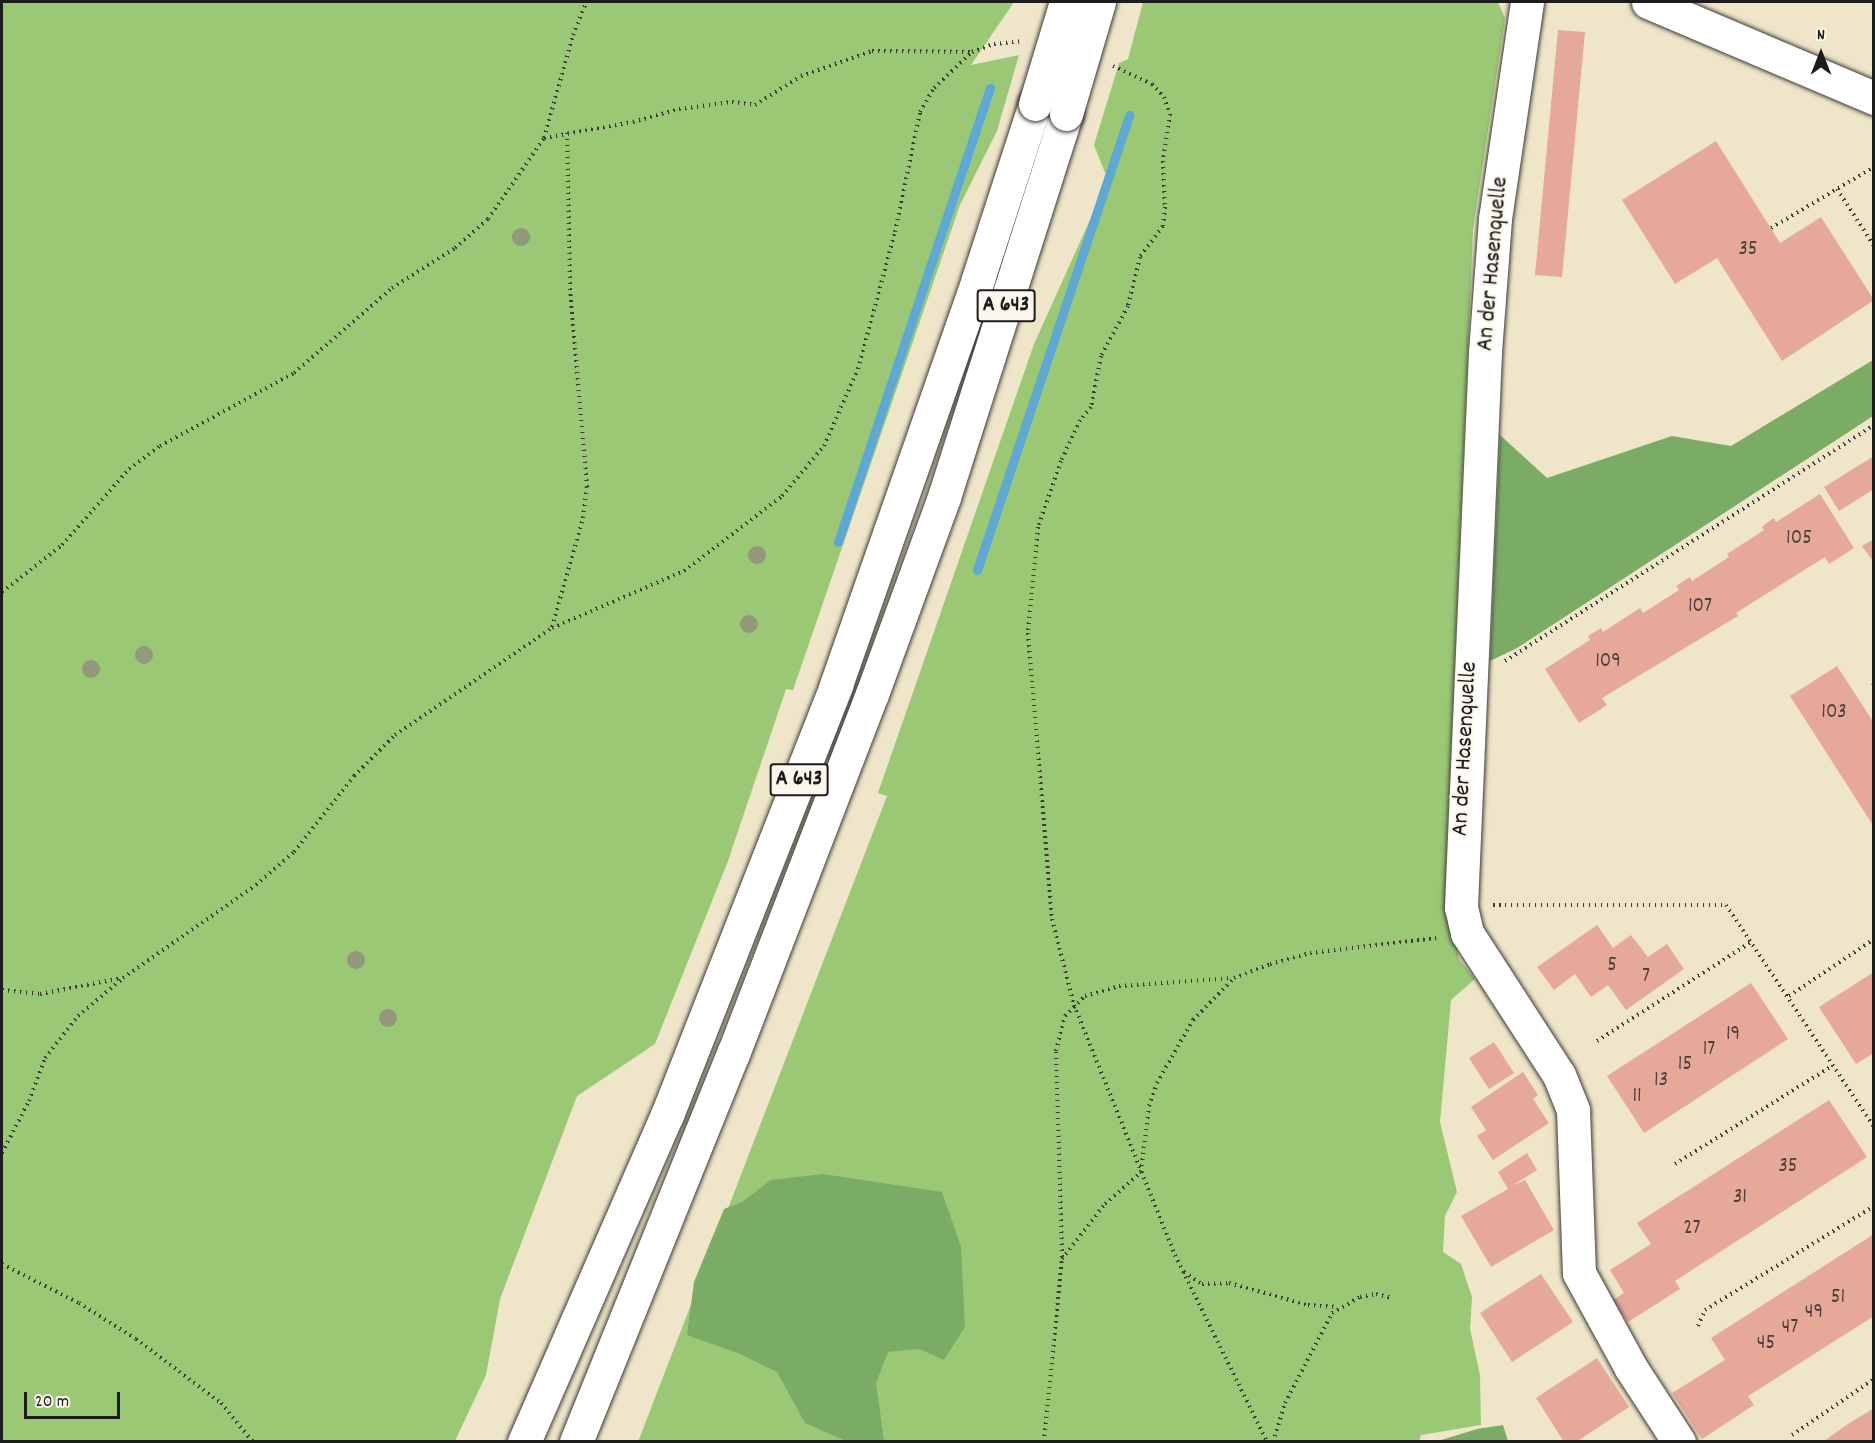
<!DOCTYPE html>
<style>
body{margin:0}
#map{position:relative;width:1875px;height:1443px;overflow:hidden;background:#efe6c9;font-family:Dekko,sans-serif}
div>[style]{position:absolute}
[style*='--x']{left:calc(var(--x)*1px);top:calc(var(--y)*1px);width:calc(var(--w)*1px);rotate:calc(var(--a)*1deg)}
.green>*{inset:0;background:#9ac875}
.forest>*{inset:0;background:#7bac66}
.stream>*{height:9px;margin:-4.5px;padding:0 4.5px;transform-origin:4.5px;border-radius:4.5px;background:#5da8d5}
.building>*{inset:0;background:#e6a899}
.path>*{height:4px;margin-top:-2px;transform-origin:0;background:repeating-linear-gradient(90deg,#3c3a36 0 1.5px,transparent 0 6px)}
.roads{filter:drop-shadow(0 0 2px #3c3a36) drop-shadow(0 0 2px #3c3a36)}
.minor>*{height:33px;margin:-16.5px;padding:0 16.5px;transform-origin:16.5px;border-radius:16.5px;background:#fff}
.highway>*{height:33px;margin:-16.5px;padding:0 16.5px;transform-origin:16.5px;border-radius:16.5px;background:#fff}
.bridges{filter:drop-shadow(0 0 2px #3c3a36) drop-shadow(0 0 2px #3c3a36)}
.highway-bridge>*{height:33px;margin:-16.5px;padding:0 16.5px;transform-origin:16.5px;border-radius:16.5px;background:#fff}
.trees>*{width:18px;height:18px;margin:-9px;border-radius:50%;background:#93987b}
span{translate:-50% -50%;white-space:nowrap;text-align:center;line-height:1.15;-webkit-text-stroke:5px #fbf7ec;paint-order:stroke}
.number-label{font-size:21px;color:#4e3f3b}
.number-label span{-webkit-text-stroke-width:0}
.shield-label span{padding:2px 4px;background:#fbf7ec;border:2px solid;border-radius:4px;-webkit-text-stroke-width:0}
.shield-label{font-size:22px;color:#1c1c1c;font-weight:700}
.street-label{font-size:24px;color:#1c1c1c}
.frame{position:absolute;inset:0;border:3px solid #1c1c1c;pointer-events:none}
.north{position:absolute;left:1791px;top:24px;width:60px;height:60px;-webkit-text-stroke:4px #fbf7ec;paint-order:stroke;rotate:0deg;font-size:16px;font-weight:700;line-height:24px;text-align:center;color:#1c1c1c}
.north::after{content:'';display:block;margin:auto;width:21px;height:27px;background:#1c1c1c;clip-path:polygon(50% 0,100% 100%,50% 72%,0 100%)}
.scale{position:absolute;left:24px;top:1392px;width:96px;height:27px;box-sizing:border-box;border:3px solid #1c1c1c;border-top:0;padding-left:8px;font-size:18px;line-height:21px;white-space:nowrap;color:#1c1c1c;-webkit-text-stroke:4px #fbf7ec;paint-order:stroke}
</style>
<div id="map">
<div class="green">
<i style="clip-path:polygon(2px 2px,1014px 2px,971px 65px,1019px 55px,997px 131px,960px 205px,793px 690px,786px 689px,728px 861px,655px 1044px,577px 1096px,500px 1299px,486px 1375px,455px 1441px,2px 1441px)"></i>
<i style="clip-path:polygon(1143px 2px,1498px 2px,1505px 18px,1473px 229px,1445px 891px,1459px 959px,1475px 979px,1451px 1000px,1440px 1122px,1457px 1192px,1445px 1216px,1443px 1252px,1461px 1264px,1472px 1297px,1470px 1329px,1480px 1375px,1481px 1425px,1421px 1435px,1419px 1442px,638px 1442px,887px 796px,878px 793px,1034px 344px,1108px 180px,1094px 145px,1119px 63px,1128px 59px)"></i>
</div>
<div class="forest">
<i style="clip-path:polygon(1873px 360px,1873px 416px,1517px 648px,1490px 661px,1500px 435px,1547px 478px,1672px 436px,1731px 446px)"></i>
<i style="clip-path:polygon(823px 1174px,942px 1192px,961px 1247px,965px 1327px,944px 1360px,919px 1349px,888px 1352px,876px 1383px,884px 1440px,844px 1440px,805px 1423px,777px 1372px,740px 1354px,687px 1335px,694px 1282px,724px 1209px,742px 1202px,771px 1180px)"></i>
<i style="clip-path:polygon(1503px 1425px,1508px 1441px,1438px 1441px,1477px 1429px)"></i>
</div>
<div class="stream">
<i style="--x:838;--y:542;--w:479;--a:-71.5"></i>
<i style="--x:977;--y:570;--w:480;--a:-71.5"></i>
</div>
<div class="building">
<i style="clip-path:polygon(1558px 30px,1585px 32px,1562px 277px,1535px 275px)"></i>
<i style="clip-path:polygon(1716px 141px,1780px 243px,1821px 217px,1874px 300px,1782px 361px,1717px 258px,1675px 284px,1622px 200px)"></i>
<i style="clip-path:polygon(1874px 456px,1874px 489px,1839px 511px,1824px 487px)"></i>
<i style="clip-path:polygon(1820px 494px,1854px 548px,1829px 564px,1825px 557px,1736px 613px,1738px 616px,1602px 698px,1607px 705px,1579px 723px,1545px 669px,1590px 640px,1588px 636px,1601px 628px,1603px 632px,1640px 608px,1643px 613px,1679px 590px,1676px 586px,1690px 577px,1692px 581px,1729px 557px,1727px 554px,1764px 530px,1762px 527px,1768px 522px,1774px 518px,1776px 522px)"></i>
<i style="clip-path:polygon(1874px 539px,1874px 563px,1862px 546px)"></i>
<i style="clip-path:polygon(1837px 666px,1874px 723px,1874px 827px,1790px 696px)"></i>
<i style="clip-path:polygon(1597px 925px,1613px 948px,1631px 935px,1648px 957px,1667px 944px,1684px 969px,1626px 1010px,1608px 985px,1591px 997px,1575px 974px,1554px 990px,1537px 967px)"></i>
<i style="clip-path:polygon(1874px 972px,1874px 1053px,1856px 1064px,1819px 1007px)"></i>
<i style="clip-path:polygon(1751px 983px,1788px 1039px,1644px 1133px,1607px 1076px)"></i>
<i style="clip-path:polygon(1494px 1042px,1514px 1073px,1489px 1089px,1469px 1058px)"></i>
<i style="clip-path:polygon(1523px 1072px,1538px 1095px,1533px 1099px,1549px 1123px,1493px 1160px,1477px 1136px,1486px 1130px,1471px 1107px)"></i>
<i style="clip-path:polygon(1829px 1100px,1867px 1157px,1675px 1281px,1680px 1289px,1628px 1322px,1613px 1300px,1624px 1293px,1610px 1270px,1651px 1244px,1637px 1223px)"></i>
<i style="clip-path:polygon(1527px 1153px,1537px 1170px,1512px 1186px,1525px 1180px,1554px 1230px,1491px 1267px,1461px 1216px,1508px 1189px,1498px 1172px)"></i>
<i style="clip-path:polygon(1874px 1234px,1874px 1316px,1748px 1396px,1754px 1405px,1702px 1439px,1672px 1393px,1725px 1360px,1711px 1338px)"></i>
<i style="clip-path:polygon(1541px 1274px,1573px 1322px,1512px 1362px,1480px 1313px)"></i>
<i style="clip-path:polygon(1597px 1358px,1629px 1407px,1576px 1442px,1564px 1442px,1536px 1398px)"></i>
<i style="clip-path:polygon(1874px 1408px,1874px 1442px,1823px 1442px,1845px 1426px)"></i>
</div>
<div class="path">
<i style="--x:1113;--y:66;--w:43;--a:24.8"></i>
<i style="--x:1152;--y:84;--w:18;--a:47"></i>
<i style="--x:1164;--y:97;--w:18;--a:71"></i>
<i style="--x:1170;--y:114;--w:48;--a:98.5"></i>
<i style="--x:1163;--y:161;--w:46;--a:87.5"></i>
<i style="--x:1165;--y:207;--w:19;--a:96"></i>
<i style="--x:1163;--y:226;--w:39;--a:127"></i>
<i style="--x:1140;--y:257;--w:50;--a:103.8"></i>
<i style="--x:1128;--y:306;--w:57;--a:118.4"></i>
<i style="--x:1101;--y:356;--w:52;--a:101.1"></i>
<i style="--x:1091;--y:407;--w:17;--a:130"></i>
<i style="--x:1080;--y:420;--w:45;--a:114.9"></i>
<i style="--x:1061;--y:461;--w:70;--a:109.2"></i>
<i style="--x:1038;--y:527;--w:106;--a:95.4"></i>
<i style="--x:1028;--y:633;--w:287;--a:85.2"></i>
<i style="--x:1052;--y:919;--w:89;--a:75.7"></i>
<i style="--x:1074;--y:1005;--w:270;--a:68"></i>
<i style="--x:1175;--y:1255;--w:208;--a:63.8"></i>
<i style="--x:544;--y:138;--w:90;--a:-10.2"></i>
<i style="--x:633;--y:122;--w:48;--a:-15.8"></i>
<i style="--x:679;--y:109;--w:53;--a:-7.5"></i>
<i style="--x:732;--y:102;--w:23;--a:7"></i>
<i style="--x:755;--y:105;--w:54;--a:-32.2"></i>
<i style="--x:801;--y:76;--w:75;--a:-19.4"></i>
<i style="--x:872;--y:51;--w:99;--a:0.6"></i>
<i style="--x:1837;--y:189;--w:68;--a:57"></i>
<i style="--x:1771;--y:228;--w:120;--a:-30.6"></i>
<i style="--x:2;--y:592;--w:76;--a:-38.1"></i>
<i style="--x:62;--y:545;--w:101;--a:-48.6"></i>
<i style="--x:129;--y:469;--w:39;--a:-37"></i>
<i style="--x:160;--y:446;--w:153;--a:-28.6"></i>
<i style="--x:294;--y:373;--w:130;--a:-40.9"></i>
<i style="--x:392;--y:288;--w:75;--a:-32.4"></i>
<i style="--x:455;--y:248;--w:44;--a:-41.3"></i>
<i style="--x:488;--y:219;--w:98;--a:-55.3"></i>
<i style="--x:544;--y:138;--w:107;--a:-74.3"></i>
<i style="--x:573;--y:35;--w:35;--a:-68"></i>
<i style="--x:552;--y:627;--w:113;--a:-74.1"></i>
<i style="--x:583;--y:518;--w:31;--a:-83"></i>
<i style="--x:587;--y:487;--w:198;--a:-94.9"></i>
<i style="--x:570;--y:290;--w:157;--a:-91.1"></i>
<i style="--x:1505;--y:661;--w:438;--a:-32.6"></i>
<i style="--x:1873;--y:683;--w:2;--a:63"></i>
<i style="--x:1493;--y:905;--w:233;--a:0"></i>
<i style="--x:1726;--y:905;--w:267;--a:56.3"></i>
<i style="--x:2;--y:990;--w:38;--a:6"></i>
<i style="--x:40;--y:994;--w:84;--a:-11"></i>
<i style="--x:1789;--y:996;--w:102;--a:-33.8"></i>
<i style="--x:1597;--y:1041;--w:185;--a:-32.7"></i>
<i style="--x:2;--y:1153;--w:59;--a:-62.6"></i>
<i style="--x:29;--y:1101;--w:46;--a:-69.6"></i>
<i style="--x:45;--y:1058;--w:53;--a:-51.8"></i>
<i style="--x:78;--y:1016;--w:59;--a:-40.2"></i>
<i style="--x:123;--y:978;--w:162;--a:-35"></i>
<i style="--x:256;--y:885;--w:50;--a:-41"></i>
<i style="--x:294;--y:852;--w:97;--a:-51.7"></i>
<i style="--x:354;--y:776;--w:58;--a:-45"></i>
<i style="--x:395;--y:735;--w:190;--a:-34.3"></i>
<i style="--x:552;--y:628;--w:144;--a:-23.4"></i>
<i style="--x:684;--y:571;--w:123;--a:-37.4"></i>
<i style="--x:782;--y:496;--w:65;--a:-50"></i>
<i style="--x:824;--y:446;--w:84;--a:-66.2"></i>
<i style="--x:858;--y:369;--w:142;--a:-74.9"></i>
<i style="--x:895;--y:232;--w:123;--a:-78.2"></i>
<i style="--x:920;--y:112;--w:28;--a:-60"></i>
<i style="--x:934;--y:88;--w:52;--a:-43.5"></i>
<i style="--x:972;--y:52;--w:23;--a:-20"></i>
<i style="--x:994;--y:44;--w:28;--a:-6"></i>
<i style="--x:1675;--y:1164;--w:185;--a:-32"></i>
<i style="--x:1062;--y:1257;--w:206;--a:-91.7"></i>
<i style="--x:1056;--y:1051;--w:36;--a:-76"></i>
<i style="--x:1065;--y:1016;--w:28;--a:-45"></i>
<i style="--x:1085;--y:996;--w:35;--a:-16"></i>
<i style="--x:1119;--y:986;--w:114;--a:-4"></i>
<i style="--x:2;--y:1264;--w:86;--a:26.9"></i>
<i style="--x:79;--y:1303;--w:67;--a:32.3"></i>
<i style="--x:136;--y:1339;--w:106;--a:37"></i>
<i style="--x:221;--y:1403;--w:50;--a:50.6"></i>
<i style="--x:1184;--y:1272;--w:22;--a:34"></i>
<i style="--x:1202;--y:1284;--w:27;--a:-2"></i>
<i style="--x:1229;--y:1283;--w:82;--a:15.6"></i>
<i style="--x:1308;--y:1305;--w:29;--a:4"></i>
<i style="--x:1698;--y:1326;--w:17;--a:-66"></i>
<i style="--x:1705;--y:1310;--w:198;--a:-31.6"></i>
<i style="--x:1792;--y:1435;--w:99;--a:-34.3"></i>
<i style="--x:1044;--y:1442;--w:184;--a:-84.4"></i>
<i style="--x:1062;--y:1259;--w:70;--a:-52"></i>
<i style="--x:1105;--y:1204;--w:48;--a:-41.6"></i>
<i style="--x:1141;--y:1172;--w:66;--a:-83.1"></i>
<i style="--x:1149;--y:1106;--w:24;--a:-71"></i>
<i style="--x:1157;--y:1083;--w:73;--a:-60.3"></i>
<i style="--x:1193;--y:1020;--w:59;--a:-45.7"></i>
<i style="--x:1234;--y:978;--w:39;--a:-21"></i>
<i style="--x:1270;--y:964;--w:41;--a:-15.4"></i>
<i style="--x:1310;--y:953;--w:127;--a:-6.8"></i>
<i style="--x:1273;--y:1442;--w:41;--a:-72.9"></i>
<i style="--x:1285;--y:1403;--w:102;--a:-62.4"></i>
<i style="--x:1332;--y:1313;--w:32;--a:-30"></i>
<i style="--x:1360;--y:1297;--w:16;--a:-11"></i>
<i style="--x:1376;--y:1294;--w:16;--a:14"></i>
</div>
<div class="roads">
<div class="minor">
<i style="--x:1527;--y:2;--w:219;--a:98.4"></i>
<i style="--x:1495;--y:219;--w:133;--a:94.3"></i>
<i style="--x:1485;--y:352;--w:556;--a:92.48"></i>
<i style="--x:1461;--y:907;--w:27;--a:77"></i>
<i style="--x:1467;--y:933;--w:169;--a:57.1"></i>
<i style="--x:1559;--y:1075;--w:38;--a:68"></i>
<i style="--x:1573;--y:1110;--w:163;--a:87.9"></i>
<i style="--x:1579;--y:1273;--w:108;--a:61.3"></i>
<i style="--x:1631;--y:1368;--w:88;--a:57"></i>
<i style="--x:1648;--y:2;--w:246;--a:23"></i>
</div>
<div class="highway">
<i style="--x:524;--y:1442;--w:357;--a:-66.4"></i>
<i style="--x:667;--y:1115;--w:462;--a:-68.5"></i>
<i style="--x:836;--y:685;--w:430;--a:-70.7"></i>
<i style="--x:978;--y:279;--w:184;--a:-72"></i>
<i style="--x:576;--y:1442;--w:419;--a:-68"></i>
<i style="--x:733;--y:1054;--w:386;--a:-68.9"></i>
<i style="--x:872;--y:694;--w:210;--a:-69.9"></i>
<i style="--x:944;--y:497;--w:402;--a:-72.3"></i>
</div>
</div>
<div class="bridges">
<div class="highway-bridge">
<i style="--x:1035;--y:104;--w:107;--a:-73.1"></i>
<i style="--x:1066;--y:114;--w:117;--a:-73.6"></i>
</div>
</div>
<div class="trees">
<i style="left:521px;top:237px"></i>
<i style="left:757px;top:555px"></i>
<i style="left:749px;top:624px"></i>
<i style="left:144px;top:655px"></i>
<i style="left:91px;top:669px"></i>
<i style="left:356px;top:960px"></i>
<i style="left:388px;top:1018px"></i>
</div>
<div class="number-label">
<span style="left:1748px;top:250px">35</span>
<span style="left:1799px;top:539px">105</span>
<span style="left:1700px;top:607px">107</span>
<span style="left:1608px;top:662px">109</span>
<span style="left:1834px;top:713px">103</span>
<span style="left:1612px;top:966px">5</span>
<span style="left:1646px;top:977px">7</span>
<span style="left:1733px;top:1035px">19</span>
<span style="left:1709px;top:1050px">17</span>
<span style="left:1685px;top:1065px">15</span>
<span style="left:1661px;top:1081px">13</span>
<span style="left:1637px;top:1097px">11</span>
<span style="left:1788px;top:1167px">35</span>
<span style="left:1740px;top:1198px">31</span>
<span style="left:1692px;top:1229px">27</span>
<span style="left:1838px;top:1298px">51</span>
<span style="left:1814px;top:1313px">49</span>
<span style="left:1790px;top:1328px">47</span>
<span style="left:1766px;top:1344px">45</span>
</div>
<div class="shield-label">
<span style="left:1006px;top:306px">A 643</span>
<span style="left:799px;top:780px">A 643</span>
</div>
<div class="street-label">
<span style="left:1494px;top:264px;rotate:-85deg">An der Hasenquelle</span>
<span style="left:1466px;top:749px;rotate:-87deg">An der Hasenquelle</span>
</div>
<div class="frame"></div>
<div class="north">N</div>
<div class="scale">20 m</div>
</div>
